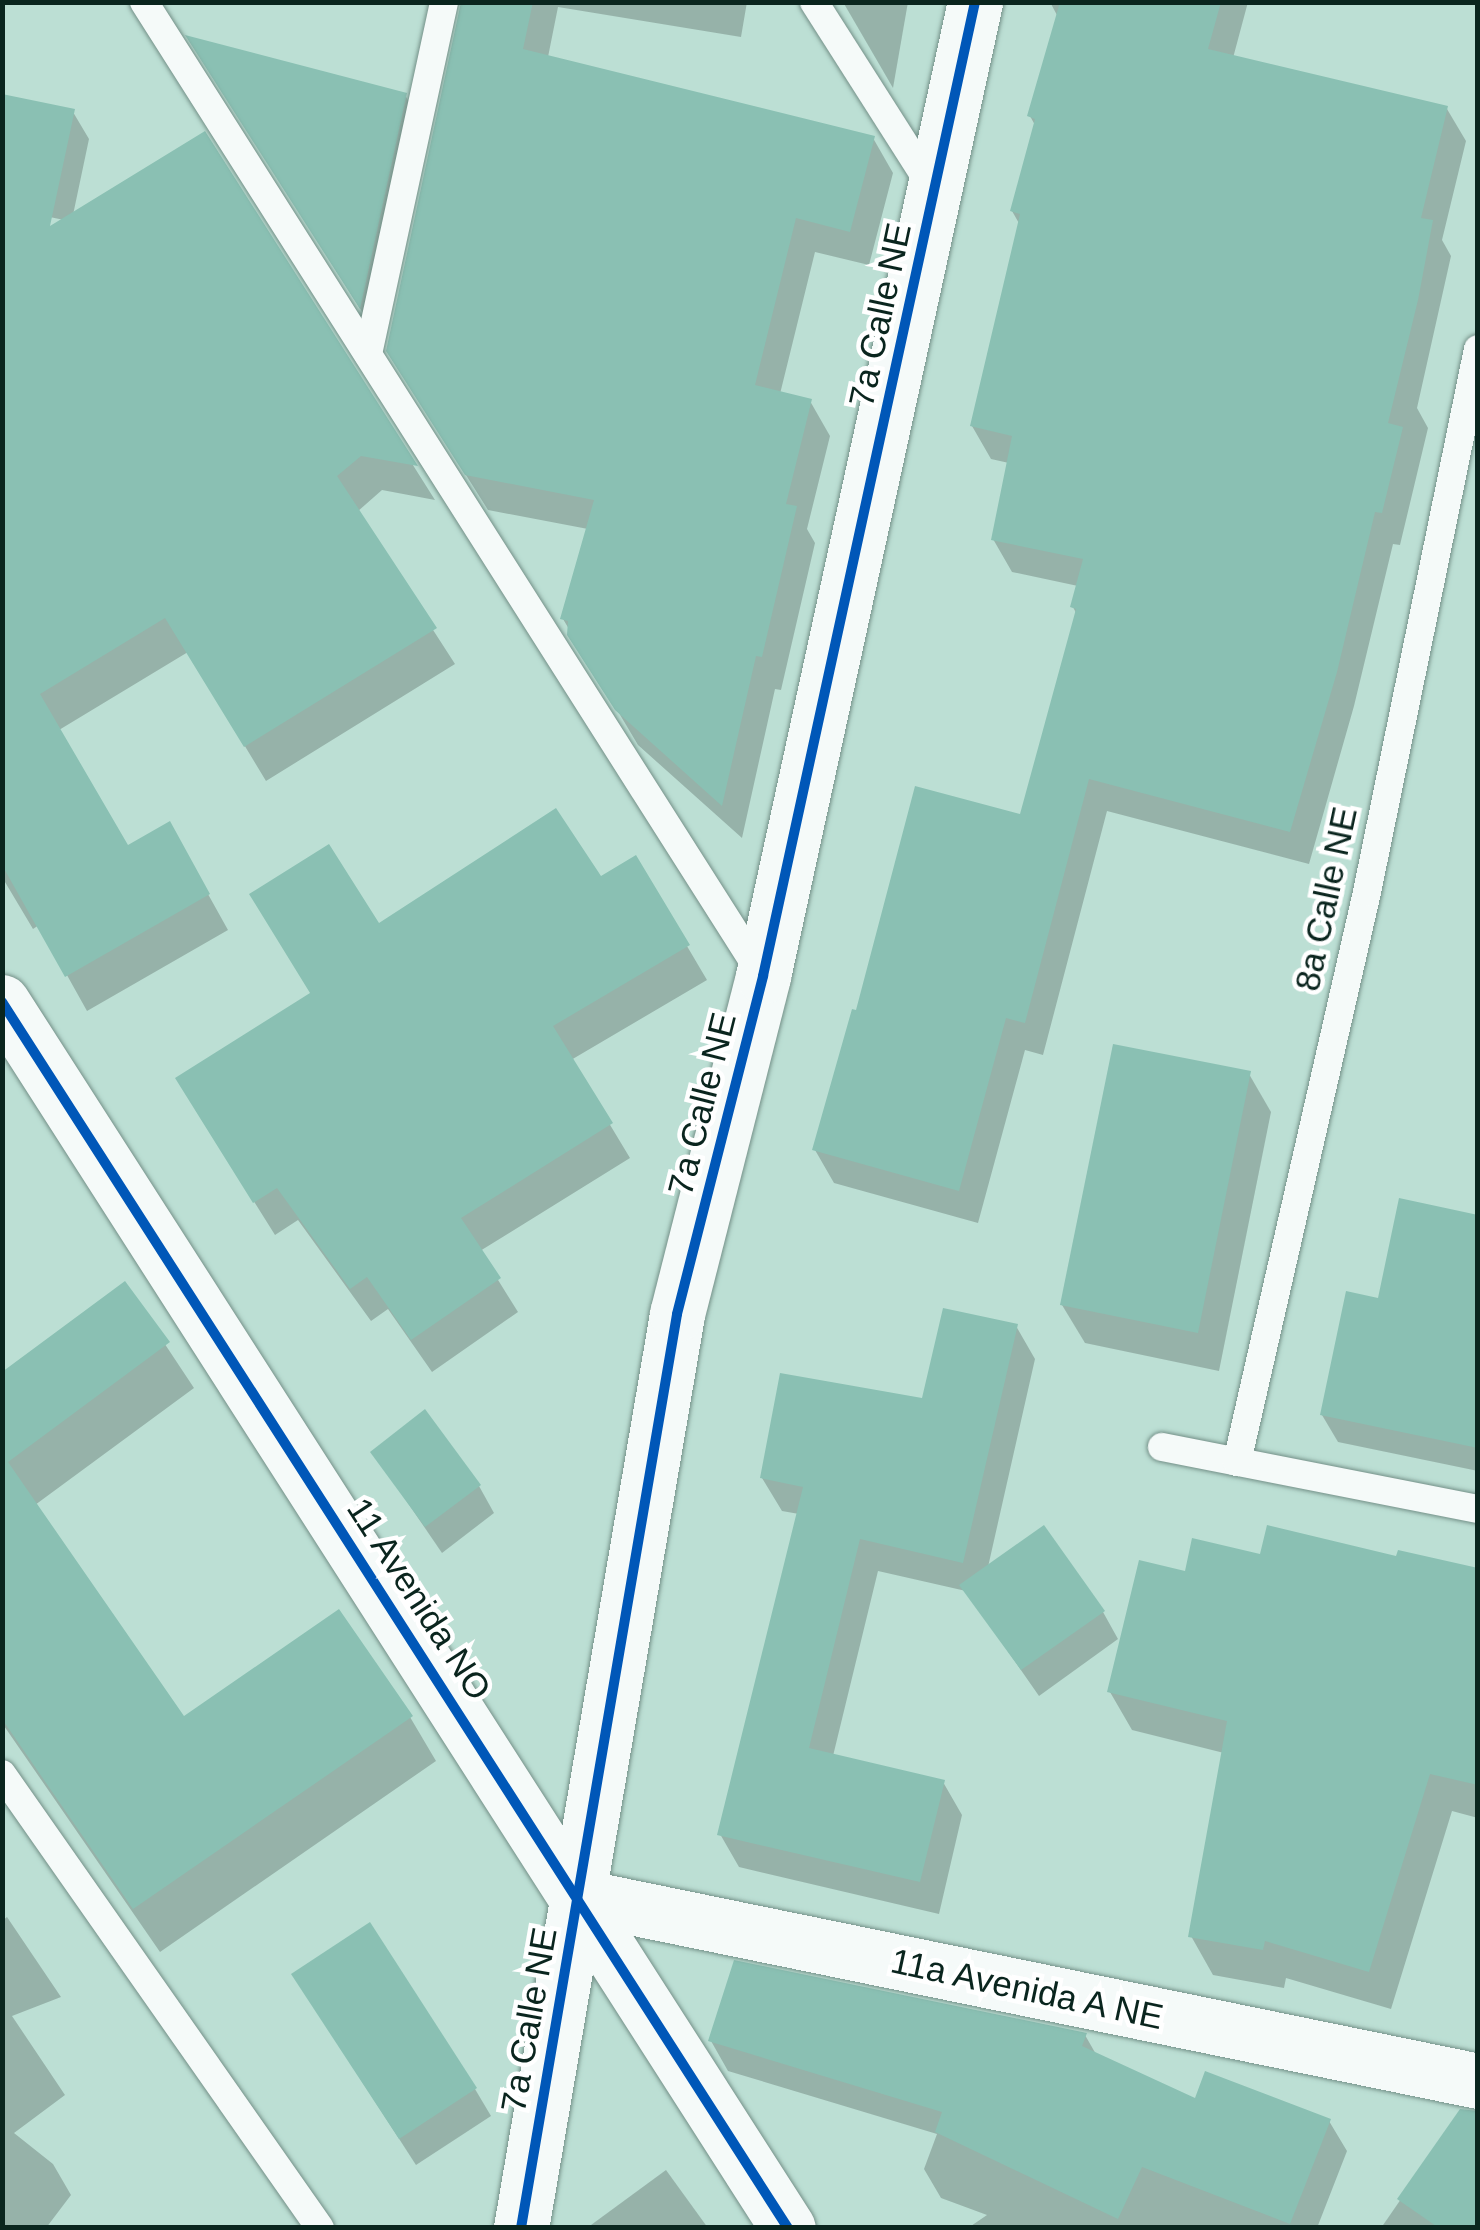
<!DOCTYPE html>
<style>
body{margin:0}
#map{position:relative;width:1480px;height:2230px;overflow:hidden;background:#bcdfd4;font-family:Arial,sans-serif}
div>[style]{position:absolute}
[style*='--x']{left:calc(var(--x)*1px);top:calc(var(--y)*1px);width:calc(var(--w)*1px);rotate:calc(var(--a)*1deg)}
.shadow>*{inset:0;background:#0003}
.building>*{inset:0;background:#8ac0b3}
.roads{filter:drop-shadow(0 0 2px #749088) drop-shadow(0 0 2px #749088)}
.lane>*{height:28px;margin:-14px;padding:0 14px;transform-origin:14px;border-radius:14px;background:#f5faf9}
.street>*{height:55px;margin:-27.5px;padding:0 27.5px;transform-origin:27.5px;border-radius:27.5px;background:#f5faf9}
.cycleway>*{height:10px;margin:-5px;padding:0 5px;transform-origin:5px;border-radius:5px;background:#0057b8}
span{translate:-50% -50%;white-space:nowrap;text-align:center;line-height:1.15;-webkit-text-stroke:9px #fff;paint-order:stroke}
.street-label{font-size:35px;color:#0a251e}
.frame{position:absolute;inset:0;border:5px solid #0a251e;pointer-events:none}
</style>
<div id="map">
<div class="shadow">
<i style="clip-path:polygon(463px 2px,747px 2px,741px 37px,558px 7px,548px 57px,873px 138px,893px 173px,869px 265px,815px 252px,780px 394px,810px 401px,830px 436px,807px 529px,815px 543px,781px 690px,775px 689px,742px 838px,638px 745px,563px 619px,588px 529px,488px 510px,410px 386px)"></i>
<i style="clip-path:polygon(843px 2px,908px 2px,893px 88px)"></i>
<i style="clip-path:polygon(1050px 2px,1248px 2px,1233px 58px,1447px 109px,1466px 141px,1442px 240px,1451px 256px,1417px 408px,1428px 428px,1400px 545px,1393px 544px,1354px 706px,1309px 864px,1107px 811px,1043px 1055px,1025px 1050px,978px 1223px,834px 1183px,815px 1150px,857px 1013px,1022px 817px,1077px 615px,1073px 607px,1078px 586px,1012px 572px,993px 539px,1009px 463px,991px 459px,972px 426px,1020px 225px,1012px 211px,1036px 127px,1030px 116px,1058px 17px)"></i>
<i style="clip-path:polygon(204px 62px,405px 95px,421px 122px,375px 332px)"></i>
<i style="clip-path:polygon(73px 112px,89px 139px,73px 215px,204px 134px,435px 500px,382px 490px,357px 512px,455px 664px,266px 781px,188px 652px,59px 730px,127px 848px,189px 860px,228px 930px,87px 1011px,39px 925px,33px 929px,2px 877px,2px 258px,64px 220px,2px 207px)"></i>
<i style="clip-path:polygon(635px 858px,707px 980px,571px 1060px,630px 1158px,480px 1251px,518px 1312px,432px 1372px,388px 1309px,371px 1321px,298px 1220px,275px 1235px,198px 1112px,378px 926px,600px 879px)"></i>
<i style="clip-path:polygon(1249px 1074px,1271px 1112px,1219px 1371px,1085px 1343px,1062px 1305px)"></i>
<i style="clip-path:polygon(1478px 1217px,1478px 1471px,1338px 1442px,1322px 1415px,1380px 1301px)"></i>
<i style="clip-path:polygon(125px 1284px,194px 1388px,35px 1505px,183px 1720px,410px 1717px,436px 1761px,160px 1952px,2px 1723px,2px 1375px)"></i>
<i style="clip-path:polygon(1016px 1326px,1035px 1359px,988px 1567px,1103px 1612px,1118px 1639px,1039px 1696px,966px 1591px,878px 1571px,833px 1756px,943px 1782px,962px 1815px,939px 1914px,739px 1867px,720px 1834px,799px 1514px,782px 1511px,762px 1478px,924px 1401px)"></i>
<i style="clip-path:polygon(373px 1452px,479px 1486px,494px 1513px,442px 1553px)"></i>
<i style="clip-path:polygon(1261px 1557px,1398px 1559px,1478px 1571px,1478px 1818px,1452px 1811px,1391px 2009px,1286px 1978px,1284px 1988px,1213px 1975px,1191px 1936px,1224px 1753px,1132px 1730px,1110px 1692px,1187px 1574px)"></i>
<i style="clip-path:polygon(7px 1917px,61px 1997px,12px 2016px,65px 2095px,14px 2133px,53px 2164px,71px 2195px,46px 2228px,2px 2228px,2px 1921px)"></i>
<i style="clip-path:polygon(310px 2001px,475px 2089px,491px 2116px,416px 2165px)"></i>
<i style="clip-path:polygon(1085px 2035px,1097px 2056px,1196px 2101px,1329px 2121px,1347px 2151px,1317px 2228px,968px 2228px,987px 2215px,941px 2198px,924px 2169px,937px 2134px,728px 2071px,711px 2041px)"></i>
<i style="clip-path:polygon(1457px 2118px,1478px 2228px,1381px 2228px)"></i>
<i style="clip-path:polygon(666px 2170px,708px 2228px,593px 2228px,591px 2225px)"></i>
</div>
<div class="building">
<i style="clip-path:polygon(461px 2px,533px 2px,523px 49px,875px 136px,850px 232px,796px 218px,755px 385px,812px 399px,786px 504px,797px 506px,762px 657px,756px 656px,722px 806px,615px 710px,567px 635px,568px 621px,560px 619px,594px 500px,465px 475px,386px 351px)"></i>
<i style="clip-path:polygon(1060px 2px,1221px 2px,1208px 49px,1448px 106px,1421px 218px,1433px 220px,1418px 300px,1388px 423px,1403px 427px,1382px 513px,1375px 512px,1337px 672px,1290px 832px,1089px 779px,1025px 1023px,1006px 1018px,959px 1191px,812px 1150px,852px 1009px,856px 1010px,915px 786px,1020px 814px,1076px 609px,1070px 607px,1083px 559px,991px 540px,1012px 436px,970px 426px,1020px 214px,1010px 211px,1035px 119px,1027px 116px)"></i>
<i style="clip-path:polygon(185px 35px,407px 93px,360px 309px)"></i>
<i style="clip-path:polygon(2px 94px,75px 109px,50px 226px,205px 131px,418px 466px,361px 456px,337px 476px,437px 628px,244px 747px,165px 618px,40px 694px,128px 845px,170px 821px,210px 894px,65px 977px,2px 865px)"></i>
<i style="clip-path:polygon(556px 808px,601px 876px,636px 855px,690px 945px,553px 1026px,613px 1123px,461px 1218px,501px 1278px,411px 1340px,367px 1277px,350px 1289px,277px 1188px,253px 1203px,175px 1078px,310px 993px,249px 894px,329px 844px,379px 923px)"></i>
<i style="clip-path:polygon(1113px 1044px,1251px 1071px,1198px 1333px,1060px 1305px)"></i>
<i style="clip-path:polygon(1399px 1198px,1478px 1215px,1478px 1448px,1320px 1415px,1346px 1291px,1378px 1298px)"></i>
<i style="clip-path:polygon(125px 1281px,170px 1342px,8px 1462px,184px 1716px,339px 1609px,413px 1716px,133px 1909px,2px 1719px,2px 1372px)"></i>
<i style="clip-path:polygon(943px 1308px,1018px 1324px,963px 1563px,860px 1539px,809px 1748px,945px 1780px,920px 1882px,717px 1835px,803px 1487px,760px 1478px,780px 1373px,922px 1398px)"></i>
<i style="clip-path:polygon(425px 1409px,481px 1485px,425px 1527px,370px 1452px)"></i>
<i style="clip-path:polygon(1044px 1525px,1105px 1611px,1021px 1670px,959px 1585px)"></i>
<i style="clip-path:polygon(1267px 1525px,1396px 1556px,1398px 1550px,1478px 1568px,1478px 1785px,1430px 1774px,1369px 1972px,1265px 1941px,1263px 1950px,1188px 1937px,1227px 1721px,1107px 1692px,1139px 1560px,1185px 1571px,1192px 1538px,1260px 1554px)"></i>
<i style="clip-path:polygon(370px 1922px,477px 2088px,399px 2139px,291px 1974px)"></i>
<i style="clip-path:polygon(734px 1960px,1087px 2033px,1082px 2046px,1195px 2098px,1205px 2071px,1331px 2119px,1290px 2224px,1142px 2167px,1118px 2219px,935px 2132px,942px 2112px,708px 2041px)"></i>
<i style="clip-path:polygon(1460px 2109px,1478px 2111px,1478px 2228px,1439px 2228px,1397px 2199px)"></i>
</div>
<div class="roads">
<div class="lane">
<i style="--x:144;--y:2;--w:1153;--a:57.58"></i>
<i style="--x:814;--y:2;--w:219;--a:57.5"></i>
<i style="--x:368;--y:354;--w:360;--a:-77.8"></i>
<i style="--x:1162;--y:1447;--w:322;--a:11.1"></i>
<i style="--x:1237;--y:1462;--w:585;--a:-77.15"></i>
<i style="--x:1367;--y:892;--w:554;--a:-78.45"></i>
<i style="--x:2;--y:1774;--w:554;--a:54.99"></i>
</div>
<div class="street">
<i style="--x:2;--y:1002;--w:1456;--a:57.34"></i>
<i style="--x:577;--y:1896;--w:920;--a:11.6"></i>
<i style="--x:521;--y:2228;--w:927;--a:-80.31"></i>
<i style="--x:677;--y:1314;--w:349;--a:-75.7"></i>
<i style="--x:763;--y:976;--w:997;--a:-77.72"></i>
</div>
</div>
<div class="cycleway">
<i style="--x:2;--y:1002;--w:1456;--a:57.34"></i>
<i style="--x:521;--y:2228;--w:927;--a:-80.31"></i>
<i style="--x:677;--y:1314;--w:349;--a:-75.7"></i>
<i style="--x:763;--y:976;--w:997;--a:-77.72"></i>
</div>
<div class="street-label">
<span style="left:880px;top:315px;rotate:-78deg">7a Calle NE</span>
<span style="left:1326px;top:899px;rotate:-78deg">8a Calle NE</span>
<span style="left:702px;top:1104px;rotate:-76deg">7a Calle NE</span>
<span style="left:419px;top:1599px;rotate:57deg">11 Avenida NO</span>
<span style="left:1027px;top:1989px;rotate:12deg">11a Avenida A NE</span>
<span style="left:529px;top:2020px;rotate:-80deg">7a Calle NE</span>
</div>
<div class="frame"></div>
</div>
